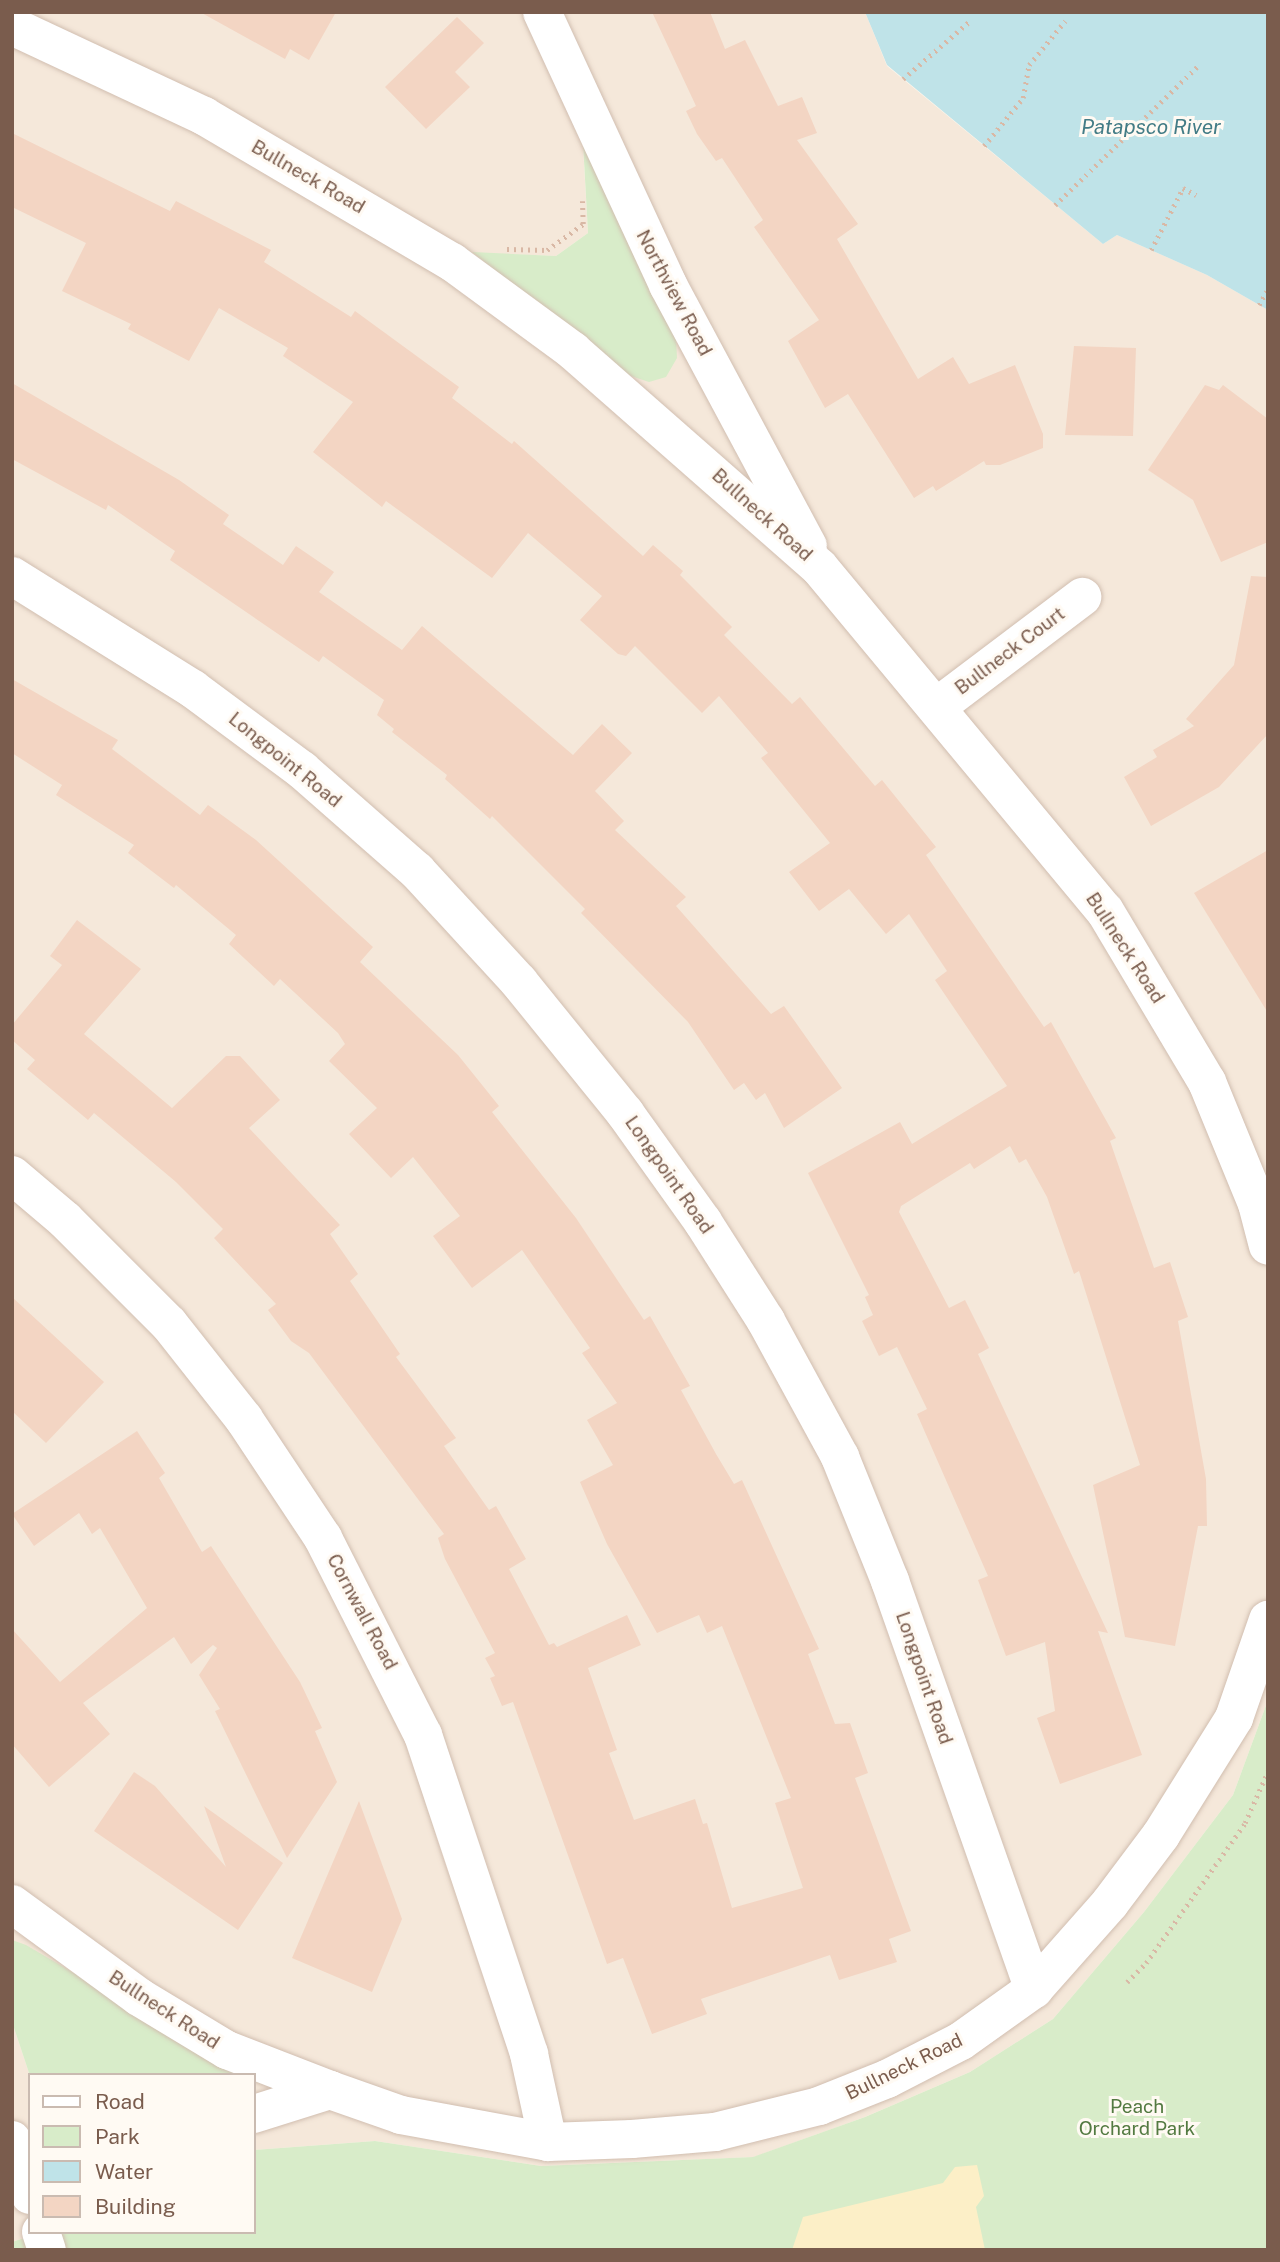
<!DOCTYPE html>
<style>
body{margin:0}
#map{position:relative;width:1280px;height:2262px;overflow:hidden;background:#fdf6ec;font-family:"Public Sans",sans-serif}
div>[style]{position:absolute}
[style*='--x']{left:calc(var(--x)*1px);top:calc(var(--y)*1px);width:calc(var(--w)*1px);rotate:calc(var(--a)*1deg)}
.residential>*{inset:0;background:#f5e8da}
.green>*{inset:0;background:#d8ecc9}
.sand>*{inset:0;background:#fcefc7}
.water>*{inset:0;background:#bfe3e8}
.building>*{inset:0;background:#f3d5c3}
.path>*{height:4.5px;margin-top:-2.25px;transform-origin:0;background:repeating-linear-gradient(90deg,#d9b8a5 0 2px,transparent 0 7px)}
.roads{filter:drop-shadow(0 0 2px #d1beb0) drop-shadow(0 0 2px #d1beb0)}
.street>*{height:38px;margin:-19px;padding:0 19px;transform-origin:19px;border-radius:19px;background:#fff}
span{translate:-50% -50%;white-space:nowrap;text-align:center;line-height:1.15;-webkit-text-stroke:6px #fffaf3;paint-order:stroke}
.street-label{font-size:19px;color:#7a5c4d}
.park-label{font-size:19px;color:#537a41}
.water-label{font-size:21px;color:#437c86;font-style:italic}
.frame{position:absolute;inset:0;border:14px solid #7a5c4d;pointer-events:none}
.legend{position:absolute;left:28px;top:2073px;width:228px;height:161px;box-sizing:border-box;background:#fffaf3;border:2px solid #cabbb1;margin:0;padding:9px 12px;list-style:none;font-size:21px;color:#7a5c4d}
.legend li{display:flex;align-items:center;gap:14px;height:35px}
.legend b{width:35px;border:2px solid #cabbb1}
</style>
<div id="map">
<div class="residential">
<i style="clip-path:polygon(evenodd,12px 12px,865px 12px,887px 66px,1103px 244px,1117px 235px,1207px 275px,1268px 310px,1268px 1700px,1233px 1795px,1144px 1912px,1053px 2019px,970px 2072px,865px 2117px,754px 2157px,541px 2166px,375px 2141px,254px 2150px,254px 2075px,12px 1940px,12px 12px,583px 146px,625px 374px,474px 253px,556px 256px,588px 233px,583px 146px)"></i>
<i style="clip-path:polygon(12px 2022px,30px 2076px,30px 2232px,42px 2232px,12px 2242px)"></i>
</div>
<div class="green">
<i style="clip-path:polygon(583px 143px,676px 339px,677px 358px,666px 377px,649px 382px,625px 374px,472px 252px,556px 256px,588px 233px)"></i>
<i style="clip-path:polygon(1268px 1700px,1268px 2250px,12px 2250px,12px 2242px,42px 2232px,254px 2232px,254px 2150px,375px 2141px,541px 2166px,753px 2157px,865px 2117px,970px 2072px,1053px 2019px,1144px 1912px,1233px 1795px)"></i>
<i style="clip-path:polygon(12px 1940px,26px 1945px,248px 2075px,30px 2076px,12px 2022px)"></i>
</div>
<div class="sand">
<i style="clip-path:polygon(977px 2165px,984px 2196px,976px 2207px,985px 2250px,792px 2250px,803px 2217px,943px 2183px,955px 2167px)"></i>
</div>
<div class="water">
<i style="clip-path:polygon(865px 12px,1268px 12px,1268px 310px,1207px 275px,1117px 235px,1103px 244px,887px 65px)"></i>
</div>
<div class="building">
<i style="clip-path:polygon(200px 12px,336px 12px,309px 60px,290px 49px,285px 59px)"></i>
<i style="clip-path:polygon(652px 12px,710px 12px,725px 49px,745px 40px,778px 106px,802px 97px,817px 133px,797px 140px,858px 224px,837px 239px,918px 379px,953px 357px,969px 384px,1015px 365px,1043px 434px,1043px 448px,1000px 465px,986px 465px,984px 461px,936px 491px,933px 486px,914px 498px,848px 394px,825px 408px,788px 341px,819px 320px,754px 227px,763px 220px,722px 158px,716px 161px,697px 134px,686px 111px,696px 106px)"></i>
<i style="clip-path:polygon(457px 17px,484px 43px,455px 72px,470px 87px,426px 129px,385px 87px)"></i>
<i style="clip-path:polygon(12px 133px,170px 211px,176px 201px,271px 250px,264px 262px,351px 317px,355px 311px,459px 387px,452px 398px,512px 444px,514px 441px,643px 556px,653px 545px,683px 571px,680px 575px,732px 627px,724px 635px,792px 704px,800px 697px,875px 786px,882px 780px,936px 847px,926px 855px,1044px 1027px,1051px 1022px,1116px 1138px,1110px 1141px,1154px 1268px,1170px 1262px,1188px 1317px,1178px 1321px,1206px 1479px,1207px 1526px,1198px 1526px,1175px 1646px,1125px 1637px,1093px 1485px,1140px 1465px,1079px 1271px,1074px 1274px,1047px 1197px,1026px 1159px,1019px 1163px,1010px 1146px,974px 1169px,970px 1163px,901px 1206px,899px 1212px,949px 1308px,965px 1300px,989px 1348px,978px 1354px,1108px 1633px,1098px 1631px,1142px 1755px,1060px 1784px,1037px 1718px,1055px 1711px,1045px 1642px,1006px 1656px,978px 1580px,988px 1576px,917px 1414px,927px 1409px,897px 1347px,879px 1356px,862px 1321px,873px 1315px,865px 1297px,869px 1295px,808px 1173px,900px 1122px,912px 1144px,1007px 1086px,935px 980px,947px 971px,909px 914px,886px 934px,849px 889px,819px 911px,789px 872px,830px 843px,761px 758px,768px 753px,719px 696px,702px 713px,635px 646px,626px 656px,618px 654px,580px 620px,602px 596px,528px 533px,492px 578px,386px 501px,382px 507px,313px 452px,353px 402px,283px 356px,288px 348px,219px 308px,189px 361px,128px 329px,131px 324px,62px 291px,86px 243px,12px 207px)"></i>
<i style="clip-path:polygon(1074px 346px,1136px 348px,1133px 436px,1065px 435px)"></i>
<i style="clip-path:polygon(12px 383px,179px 480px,229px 515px,223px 524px,283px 565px,296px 546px,334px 572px,319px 592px,402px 650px,422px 626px,573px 755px,602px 724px,632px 753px,595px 791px,624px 821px,615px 830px,686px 897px,676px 906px,771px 1014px,784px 1006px,842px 1088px,784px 1128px,765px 1093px,756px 1100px,744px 1083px,734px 1090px,688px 1022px,581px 913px,585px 909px,492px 816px,490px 819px,445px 779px,447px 775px,392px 732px,394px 729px,377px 715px,384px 700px,323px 656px,319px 662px,170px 560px,175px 551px,108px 505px,106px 510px,12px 459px)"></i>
<i style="clip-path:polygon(1205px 385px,1219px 390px,1223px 385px,1268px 419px,1268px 542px,1221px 562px,1193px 500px,1148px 470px)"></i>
<i style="clip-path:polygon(1251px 576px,1268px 577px,1268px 734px,1219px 787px,1151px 826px,1124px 777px,1157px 757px,1153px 750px,1194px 726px,1186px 719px,1234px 665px)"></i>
<i style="clip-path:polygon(12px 679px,118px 740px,112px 749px,200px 815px,208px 805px,256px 840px,373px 947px,360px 962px,458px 1055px,499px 1106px,492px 1112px,576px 1218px,644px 1320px,650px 1316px,690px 1386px,681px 1390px,716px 1454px,734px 1484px,742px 1480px,819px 1649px,808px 1654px,835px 1724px,850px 1723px,868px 1773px,855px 1778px,911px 1931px,889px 1939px,897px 1962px,839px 1980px,830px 1955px,701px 1999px,707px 2014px,652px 2034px,623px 1958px,607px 1964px,513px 1702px,502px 1706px,490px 1678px,495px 1676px,485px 1658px,495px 1653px,445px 1559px,438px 1538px,444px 1534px,309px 1353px,291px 1341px,268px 1310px,276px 1304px,214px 1238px,223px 1229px,176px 1182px,94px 1113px,88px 1120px,27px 1069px,35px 1060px,12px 1040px,12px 1025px,62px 965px,50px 956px,77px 920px,141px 969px,84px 1034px,172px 1108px,226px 1056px,240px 1056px,280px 1100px,249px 1128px,340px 1225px,330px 1234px,358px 1274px,350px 1281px,400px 1354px,396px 1357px,456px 1438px,444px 1446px,489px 1510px,496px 1506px,526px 1559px,509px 1569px,549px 1645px,554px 1643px,557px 1647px,627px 1615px,641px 1645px,588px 1668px,617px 1750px,609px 1753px,634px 1820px,695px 1799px,703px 1824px,707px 1823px,732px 1908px,803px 1888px,775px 1803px,791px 1798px,722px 1626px,707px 1633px,699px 1615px,657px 1633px,607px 1544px,580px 1482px,613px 1465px,587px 1420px,617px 1403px,582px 1353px,590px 1348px,522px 1250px,472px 1288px,433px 1236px,460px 1216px,413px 1157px,391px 1178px,349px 1134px,377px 1108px,329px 1061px,345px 1044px,338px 1033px,280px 979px,274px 986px,229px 944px,236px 935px,176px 885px,174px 888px,128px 853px,134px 845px,56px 795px,62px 785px,12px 753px)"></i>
<i style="clip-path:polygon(1268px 850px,1268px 1013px,1194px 893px)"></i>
<i style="clip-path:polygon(12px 1297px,104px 1382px,46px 1443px,12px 1411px)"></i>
<i style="clip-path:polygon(137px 1431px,165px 1473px,159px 1478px,202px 1552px,211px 1546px,300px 1682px,322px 1728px,315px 1731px,337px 1782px,287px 1858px,215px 1711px,220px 1709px,199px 1675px,217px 1648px,213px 1645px,191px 1664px,174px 1637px,83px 1703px,110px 1734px,49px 1787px,12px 1744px,12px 1629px,60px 1682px,147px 1608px,100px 1528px,92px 1534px,79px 1513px,34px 1546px,12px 1514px)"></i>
<i style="clip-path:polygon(134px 1772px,155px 1786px,226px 1867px,204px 1806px,283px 1863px,238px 1930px,94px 1831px)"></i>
<i style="clip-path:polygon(359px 1801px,402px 1919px,372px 1992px,292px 1958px)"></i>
</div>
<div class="path">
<i style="--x:903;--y:79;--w:90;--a:-40.9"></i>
<i style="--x:984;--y:146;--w:62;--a:-50.9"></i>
<i style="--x:1023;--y:98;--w:34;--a:-80"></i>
<i style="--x:1029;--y:65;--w:57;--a:-50.7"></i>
<i style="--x:1055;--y:205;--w:201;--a:-44.2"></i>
<i style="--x:507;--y:249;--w:40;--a:1.4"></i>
<i style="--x:547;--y:250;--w:44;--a:-35.8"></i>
<i style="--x:583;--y:224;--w:23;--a:-92"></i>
<i style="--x:1151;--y:250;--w:70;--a:-62.7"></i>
<i style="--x:1183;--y:188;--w:15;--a:28"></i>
<i style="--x:1259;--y:305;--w:18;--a:-61"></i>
<i style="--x:1127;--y:1982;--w:27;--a:-45"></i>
<i style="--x:1146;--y:1963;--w:171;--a:-54.7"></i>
<i style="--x:1245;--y:1823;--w:57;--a:-66.1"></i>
</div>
<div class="roads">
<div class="street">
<i style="--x:542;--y:12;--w:301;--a:65.2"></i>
<i style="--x:668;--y:285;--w:296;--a:61.8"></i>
<i style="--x:12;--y:26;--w:212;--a:25.1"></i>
<i style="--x:204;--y:116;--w:288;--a:30.5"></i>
<i style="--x:452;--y:262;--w:150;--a:36.3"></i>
<i style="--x:573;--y:351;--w:327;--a:41.3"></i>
<i style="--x:819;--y:567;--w:447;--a:50.3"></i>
<i style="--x:1105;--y:911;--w:199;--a:59.2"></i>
<i style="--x:1207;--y:1082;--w:132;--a:67.7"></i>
<i style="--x:1257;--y:1204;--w:43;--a:75.3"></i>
<i style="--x:12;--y:576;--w:213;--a:32"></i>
<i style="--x:193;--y:689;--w:136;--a:36.6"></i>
<i style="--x:302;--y:770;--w:153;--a:41.3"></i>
<i style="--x:417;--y:871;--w:151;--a:47.4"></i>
<i style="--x:519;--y:982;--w:169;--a:51"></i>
<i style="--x:625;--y:1113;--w:134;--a:54.4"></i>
<i style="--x:703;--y:1222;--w:117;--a:57.5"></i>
<i style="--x:766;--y:1321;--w:155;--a:61.4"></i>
<i style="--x:840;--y:1457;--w:134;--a:68"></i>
<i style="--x:890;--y:1581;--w:433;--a:70.6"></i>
<i style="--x:938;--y:706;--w:181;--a:-37.1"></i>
<i style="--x:12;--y:1175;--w:70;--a:40.3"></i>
<i style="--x:65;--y:1220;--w:147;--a:45"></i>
<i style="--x:169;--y:1324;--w:121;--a:51.7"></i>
<i style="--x:244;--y:1419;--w:143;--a:56.4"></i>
<i style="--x:323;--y:1538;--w:221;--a:63.1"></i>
<i style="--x:423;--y:1735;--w:336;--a:71.6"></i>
<i style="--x:529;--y:2054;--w:90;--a:77.8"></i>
<i style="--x:12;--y:1904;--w:157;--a:36.2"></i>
<i style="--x:139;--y:1997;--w:103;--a:31.1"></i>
<i style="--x:227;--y:2050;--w:110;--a:21.2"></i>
<i style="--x:254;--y:2114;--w:80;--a:-17.5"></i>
<i style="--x:330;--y:2090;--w:75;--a:19.4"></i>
<i style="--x:401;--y:2115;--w:149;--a:10.4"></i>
<i style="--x:548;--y:2142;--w:84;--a:-2"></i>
<i style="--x:632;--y:2139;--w:83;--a:-4.8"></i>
<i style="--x:715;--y:2132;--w:107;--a:-14"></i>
<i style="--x:819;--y:2106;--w:73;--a:-21.7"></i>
<i style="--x:887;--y:2079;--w:83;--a:-27.2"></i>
<i style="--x:961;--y:2041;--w:90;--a:-35.5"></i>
<i style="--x:1034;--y:1989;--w:115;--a:-48.5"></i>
<i style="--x:1110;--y:1903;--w:85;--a:-53.1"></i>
<i style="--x:1161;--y:1835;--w:138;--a:-58"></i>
<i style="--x:1234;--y:1718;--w:104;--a:-70.9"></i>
<i style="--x:12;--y:2140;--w:58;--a:71.9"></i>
<i style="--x:41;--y:2232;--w:19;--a:72"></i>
</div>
</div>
<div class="street-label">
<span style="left:308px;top:177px;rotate:30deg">Bullneck Road</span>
<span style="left:674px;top:293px;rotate:62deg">Northview Road</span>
<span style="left:762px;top:515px;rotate:42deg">Bullneck Road</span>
<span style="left:1010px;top:651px;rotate:-37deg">Bullneck Court</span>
<span style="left:285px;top:760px;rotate:39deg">Longpoint Road</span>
<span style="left:1125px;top:948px;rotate:57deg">Bullneck Road</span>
<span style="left:669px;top:1175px;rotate:55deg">Longpoint Road</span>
<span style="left:362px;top:1612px;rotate:62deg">Cornwall Road</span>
<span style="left:924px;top:1678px;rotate:71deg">Longpoint Road</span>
<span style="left:164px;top:2010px;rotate:33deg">Bullneck Road</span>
<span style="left:904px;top:2067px;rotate:-26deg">Bullneck Road</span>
</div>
<div class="park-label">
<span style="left:1137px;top:2118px">Peach<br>Orchard Park</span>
</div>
<div class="water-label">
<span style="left:1151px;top:127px">Patapsco River</span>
</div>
<div class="frame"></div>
<ul class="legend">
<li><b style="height:9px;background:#fff"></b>Road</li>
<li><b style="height:19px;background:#d8ecc9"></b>Park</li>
<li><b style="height:19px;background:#bfe3e8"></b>Water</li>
<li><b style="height:19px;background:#f3d5c3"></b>Building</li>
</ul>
</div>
